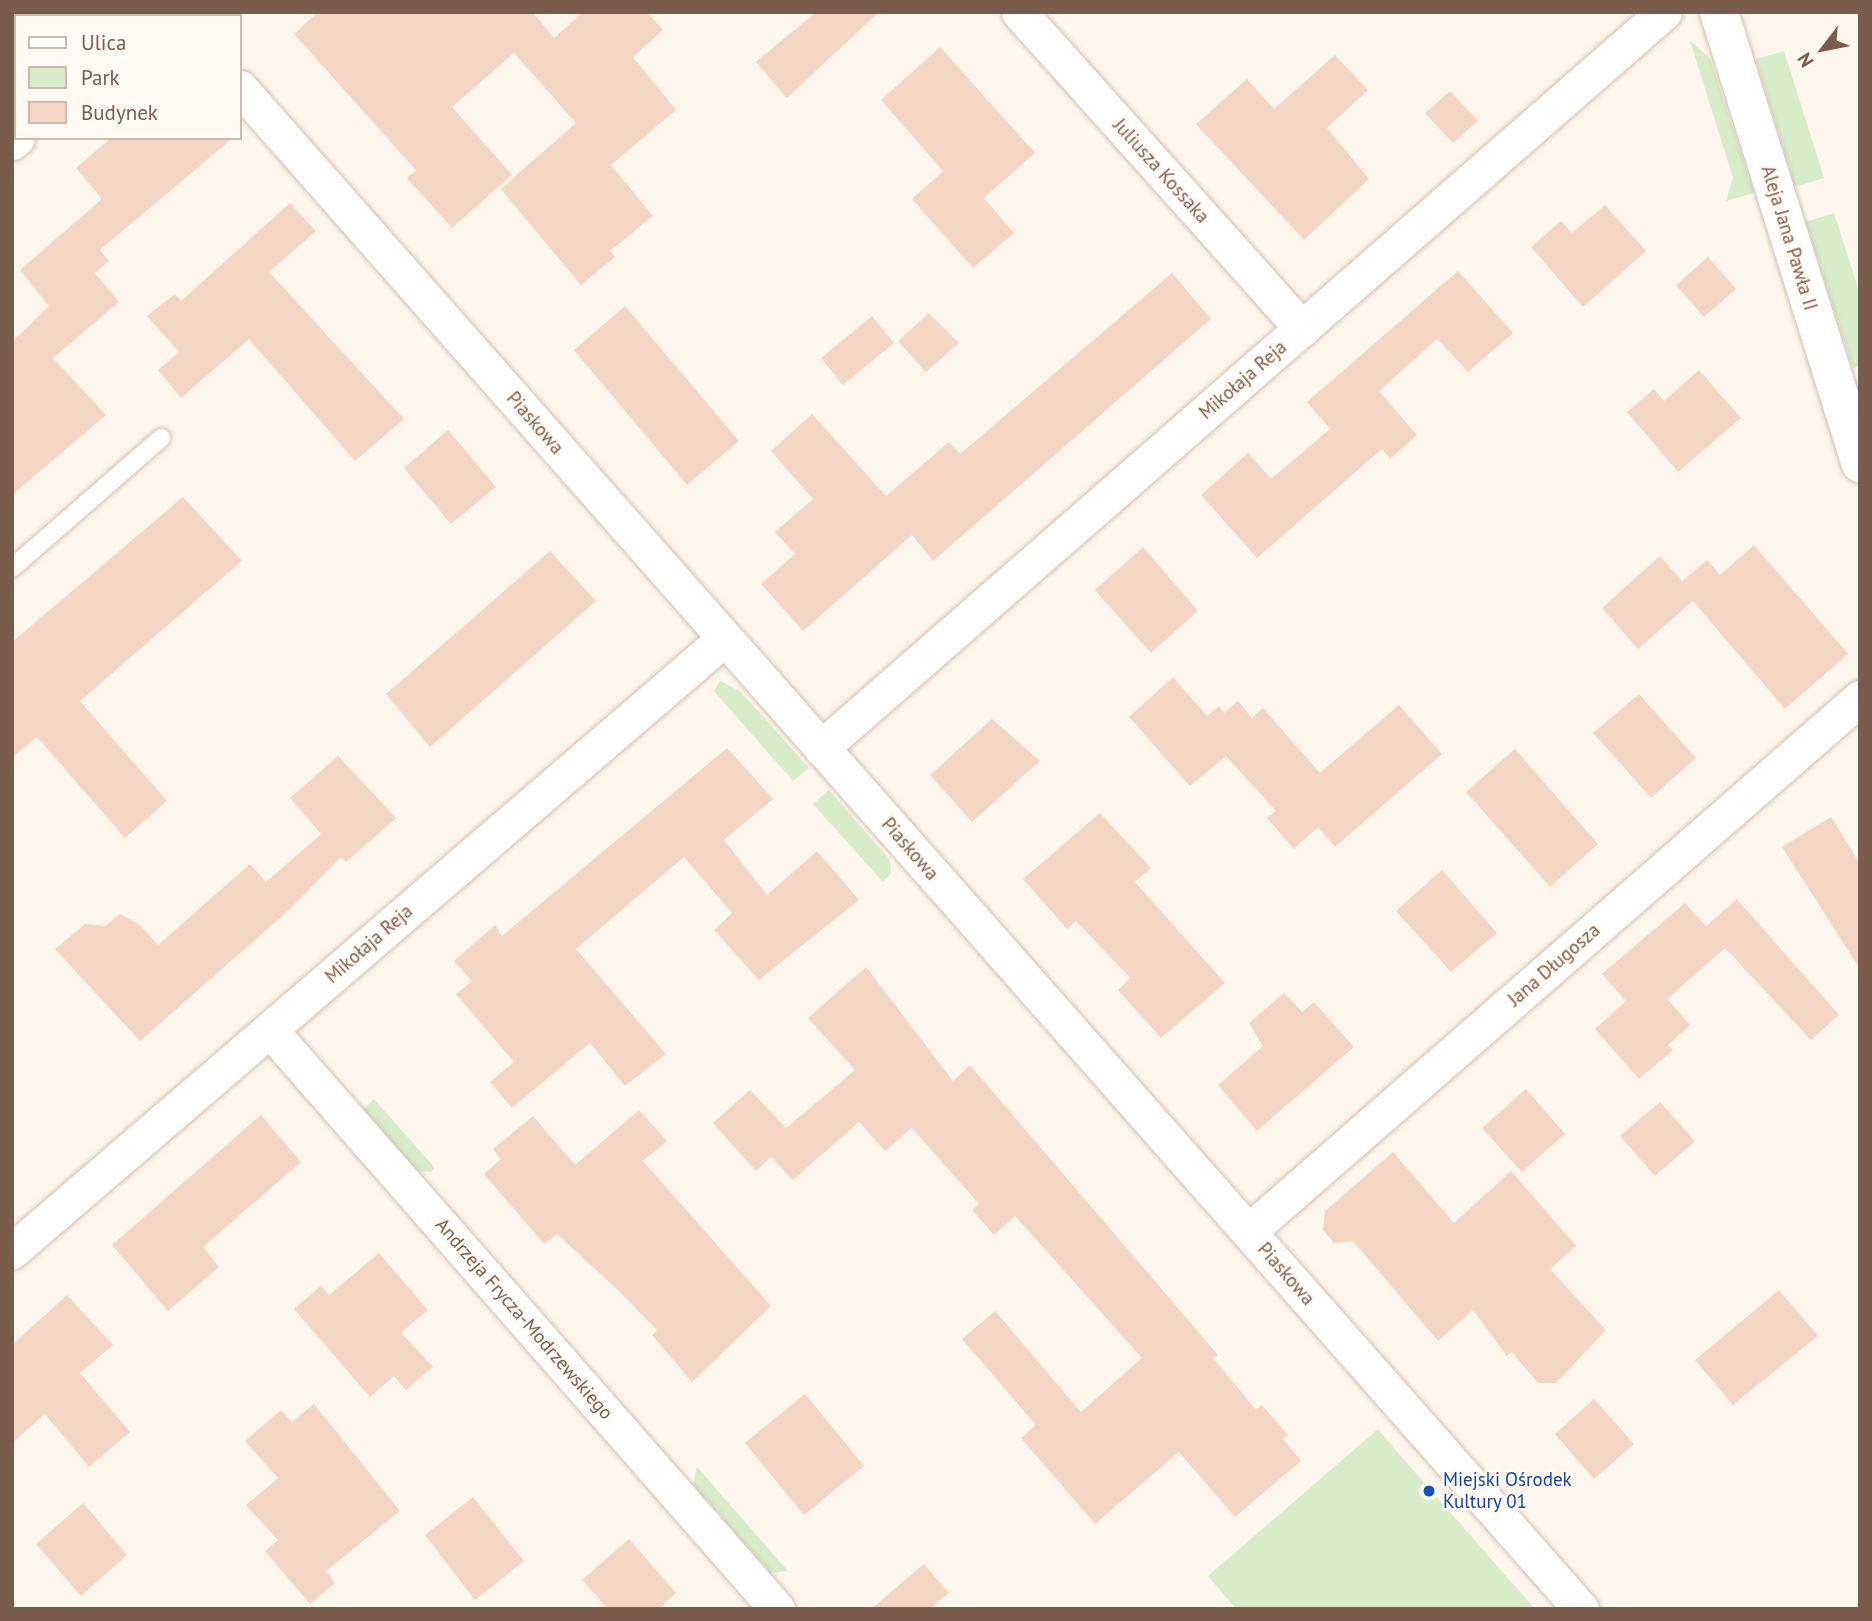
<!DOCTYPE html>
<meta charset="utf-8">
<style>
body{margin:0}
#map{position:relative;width:1872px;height:1621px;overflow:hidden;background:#fdf6ec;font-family:"PT Sans",sans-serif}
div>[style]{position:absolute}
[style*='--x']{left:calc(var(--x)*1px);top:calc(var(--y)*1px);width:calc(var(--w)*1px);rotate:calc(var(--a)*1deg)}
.green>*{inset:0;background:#d8ecc9}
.building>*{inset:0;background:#f3d5c3}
.roads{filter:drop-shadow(0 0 2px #d1beb0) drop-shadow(0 0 2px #d1beb0)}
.lane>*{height:18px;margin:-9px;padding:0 9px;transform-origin:9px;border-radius:9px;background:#fff}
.street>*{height:35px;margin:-17.5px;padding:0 17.5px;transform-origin:17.5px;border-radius:17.5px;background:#fff}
.secondary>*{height:38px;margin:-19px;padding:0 19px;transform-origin:19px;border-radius:19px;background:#fff}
.dots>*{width:19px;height:19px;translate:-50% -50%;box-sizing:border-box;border:4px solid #fffaf3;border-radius:50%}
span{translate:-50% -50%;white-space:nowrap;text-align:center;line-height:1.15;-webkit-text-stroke:5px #fffaf3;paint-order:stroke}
.street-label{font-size:19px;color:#7a5c4d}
.transit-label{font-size:19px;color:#164399}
.left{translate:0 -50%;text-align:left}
.frame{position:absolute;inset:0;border:14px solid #7a5c4d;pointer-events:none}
.legend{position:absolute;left:14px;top:14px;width:228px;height:126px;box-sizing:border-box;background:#fffaf3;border:2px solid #cabbb1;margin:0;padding:9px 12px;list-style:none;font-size:21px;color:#7a5c4d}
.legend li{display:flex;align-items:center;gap:14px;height:35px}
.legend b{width:35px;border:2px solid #cabbb1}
.north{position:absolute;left:1788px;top:14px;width:70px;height:70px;-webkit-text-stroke:5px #fffaf3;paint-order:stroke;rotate:238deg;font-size:19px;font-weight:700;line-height:28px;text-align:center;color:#7a5c4d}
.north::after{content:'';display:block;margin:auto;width:24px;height:32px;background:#7a5c4d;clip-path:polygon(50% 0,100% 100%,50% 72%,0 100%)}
</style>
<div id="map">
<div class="green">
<i style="clip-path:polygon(1690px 41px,1710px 58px,1754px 193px,1726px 201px,1733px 178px)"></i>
<i style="clip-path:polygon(1784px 51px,1824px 178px,1795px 187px,1756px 59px)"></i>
<i style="clip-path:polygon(1834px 213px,1860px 294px,1860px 366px,1853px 368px,1806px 222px)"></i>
<i style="clip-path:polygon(720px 681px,740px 691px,809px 768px,793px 781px,714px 691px)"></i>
<i style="clip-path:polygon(829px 790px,890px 860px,891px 873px,883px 882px,813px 804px)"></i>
<i style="clip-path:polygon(374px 1099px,435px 1168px,431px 1172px,417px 1171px,363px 1110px)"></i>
<i style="clip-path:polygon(1378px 1429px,1386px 1439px,1535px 1609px,1236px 1609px,1208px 1576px)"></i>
<i style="clip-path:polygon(697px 1467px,788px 1571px,771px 1573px,693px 1484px)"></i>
</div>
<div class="building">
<i style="clip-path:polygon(318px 12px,533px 12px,554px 38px,583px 12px,647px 12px,663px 30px,633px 57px,676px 110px,611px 165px,653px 216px,610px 251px,615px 257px,581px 285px,501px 189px,576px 123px,514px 53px,452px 107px,512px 175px,452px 228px,407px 178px,416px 170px,294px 34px)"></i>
<i style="clip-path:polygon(816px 12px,879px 12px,787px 98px,756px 62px)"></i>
<i style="clip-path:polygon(940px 47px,1035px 153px,984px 198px,1014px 233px,973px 268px,912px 199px,943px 171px,881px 100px)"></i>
<i style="clip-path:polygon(1335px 55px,1368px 90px,1327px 128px,1369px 179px,1304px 240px,1196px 124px,1247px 79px,1274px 109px)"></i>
<i style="clip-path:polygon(1450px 91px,1478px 121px,1453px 143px,1425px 113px)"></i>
<i style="clip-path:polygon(111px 138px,233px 138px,100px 250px,109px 261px,95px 273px,119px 302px,53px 358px,106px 415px,12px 495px,12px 342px,49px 306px,20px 270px,102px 199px,76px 168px)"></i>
<i style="clip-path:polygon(290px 203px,316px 231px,269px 272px,404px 419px,355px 461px,249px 339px,181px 398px,158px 370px,179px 352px,147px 316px,175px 294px,181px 301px)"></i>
<i style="clip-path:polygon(1605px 205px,1646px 251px,1583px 307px,1531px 247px,1561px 221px,1572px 233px)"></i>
<i style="clip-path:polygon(1708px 257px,1736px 289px,1704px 317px,1676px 285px)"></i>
<i style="clip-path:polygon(1458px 271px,1513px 333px,1468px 372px,1437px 339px,1379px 391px,1417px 435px,1390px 459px,1382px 449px,1257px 558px,1201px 495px,1248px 453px,1271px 479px,1330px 429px,1307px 402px)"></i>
<i style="clip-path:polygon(1172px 273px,1211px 319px,933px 561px,912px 535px,803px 631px,761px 584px,795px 554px,775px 532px,813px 499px,771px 451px,812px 414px,886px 496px,949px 442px,960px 454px)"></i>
<i style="clip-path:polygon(625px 306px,739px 441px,687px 485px,574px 350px)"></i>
<i style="clip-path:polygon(929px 313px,959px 343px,926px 372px,898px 341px)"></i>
<i style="clip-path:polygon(872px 316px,894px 343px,843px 385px,821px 358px)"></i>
<i style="clip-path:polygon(1699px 370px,1741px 418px,1678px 472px,1627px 412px,1654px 389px,1664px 401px)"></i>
<i style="clip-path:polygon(448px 430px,496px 487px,451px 524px,404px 468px)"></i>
<i style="clip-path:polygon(183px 497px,242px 561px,80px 701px,167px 801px,125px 838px,37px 737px,12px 758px,12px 642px)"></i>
<i style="clip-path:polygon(1754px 545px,1848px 654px,1785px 709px,1693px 601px,1638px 649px,1602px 608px,1660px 556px,1682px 581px,1707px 560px,1720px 575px)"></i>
<i style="clip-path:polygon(1143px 547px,1198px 611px,1151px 653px,1095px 590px)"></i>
<i style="clip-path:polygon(550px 551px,596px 601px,430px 747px,386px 694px)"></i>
<i style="clip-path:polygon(1173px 677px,1207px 716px,1219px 706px,1224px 713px,1238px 701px,1252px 718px,1263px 708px,1320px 773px,1399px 705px,1442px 754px,1335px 847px,1318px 827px,1294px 849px,1267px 818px,1276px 811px,1226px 756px,1190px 786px,1129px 717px)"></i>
<i style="clip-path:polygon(1639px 694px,1696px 758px,1651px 798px,1593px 733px)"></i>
<i style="clip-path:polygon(992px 719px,1040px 761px,972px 822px,930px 775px)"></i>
<i style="clip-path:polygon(727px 748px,773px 799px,724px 840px,767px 895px,817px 851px,859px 900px,759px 980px,714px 930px,732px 913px,684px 857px,576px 949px,666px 1054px,625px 1086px,590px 1043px,512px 1108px,490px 1082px,514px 1062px,456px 994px,472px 981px,454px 961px,495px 925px,502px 936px)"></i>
<i style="clip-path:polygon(1515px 749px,1598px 844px,1550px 887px,1466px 792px)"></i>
<i style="clip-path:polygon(338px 756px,396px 818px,346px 862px,341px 857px,290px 909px,140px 1041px,55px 949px,85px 924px,105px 926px,120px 914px,139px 924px,158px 945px,250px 864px,266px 882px,321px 834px,290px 798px)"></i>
<i style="clip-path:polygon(1100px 813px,1151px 868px,1135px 882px,1225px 983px,1161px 1038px,1118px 990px,1130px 978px,1076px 921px,1067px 929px,1023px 879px)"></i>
<i style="clip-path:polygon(1831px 817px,1860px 864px,1860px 969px,1782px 847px)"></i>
<i style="clip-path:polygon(1442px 870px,1497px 933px,1451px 972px,1396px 911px)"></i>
<i style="clip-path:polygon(1737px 899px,1839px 1015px,1811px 1040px,1725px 948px,1667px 999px,1690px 1025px,1668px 1045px,1673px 1050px,1639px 1079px,1595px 1029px,1626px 1001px,1602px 974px,1685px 903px,1706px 926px)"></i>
<i style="clip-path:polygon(866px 967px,953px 1081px,970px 1065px,1218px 1355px,1213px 1358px,1256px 1410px,1262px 1405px,1288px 1435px,1283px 1439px,1301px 1461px,1235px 1517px,1179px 1452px,1095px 1524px,1021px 1438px,1036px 1425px,962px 1339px,995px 1311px,1081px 1412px,1142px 1358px,1015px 1216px,994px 1235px,972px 1210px,979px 1204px,912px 1128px,885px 1151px,859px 1122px,793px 1180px,771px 1157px,756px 1171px,713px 1123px,750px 1090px,786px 1128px,855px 1070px,808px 1018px)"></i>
<i style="clip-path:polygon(1284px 993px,1302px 1012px,1314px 1002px,1354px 1047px,1257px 1131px,1218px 1085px,1263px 1046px,1249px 1023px)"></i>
<i style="clip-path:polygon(1526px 1089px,1565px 1134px,1522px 1172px,1482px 1128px)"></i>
<i style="clip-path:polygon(1660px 1102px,1695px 1141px,1655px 1176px,1620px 1136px)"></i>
<i style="clip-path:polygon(639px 1110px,667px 1141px,643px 1161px,771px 1306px,692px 1382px,652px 1335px,657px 1330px,619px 1291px,557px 1234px,544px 1244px,484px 1174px,501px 1159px,493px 1149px,533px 1116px,575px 1165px)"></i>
<i style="clip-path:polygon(261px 1115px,301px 1162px,203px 1247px,219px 1267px,168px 1311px,112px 1245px)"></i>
<i style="clip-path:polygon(1393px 1152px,1454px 1223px,1511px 1171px,1576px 1246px,1550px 1269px,1606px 1330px,1556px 1383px,1538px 1383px,1512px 1352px,1507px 1356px,1473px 1310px,1438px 1341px,1353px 1241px,1334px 1243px,1323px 1230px,1325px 1211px)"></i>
<i style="clip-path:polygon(379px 1253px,428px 1310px,401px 1333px,433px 1367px,406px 1390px,394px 1376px,370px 1397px,294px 1309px,321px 1286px,329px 1295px)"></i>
<i style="clip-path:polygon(1779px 1290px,1818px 1336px,1733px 1405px,1695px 1360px)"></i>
<i style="clip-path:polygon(67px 1295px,113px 1345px,80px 1373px,130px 1432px,89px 1467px,45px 1414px,12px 1443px,12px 1345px)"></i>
<i style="clip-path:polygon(805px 1394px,864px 1466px,804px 1515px,745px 1443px)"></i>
<i style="clip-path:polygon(1594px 1399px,1634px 1444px,1594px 1479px,1555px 1434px)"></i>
<i style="clip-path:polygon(314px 1404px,400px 1511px,326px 1571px,335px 1583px,310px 1604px,265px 1551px,278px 1540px,246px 1505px,278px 1478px,245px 1441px,281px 1410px,292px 1422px)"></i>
<i style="clip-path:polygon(473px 1497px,524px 1561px,475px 1600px,425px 1535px)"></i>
<i style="clip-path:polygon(83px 1503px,127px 1555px,81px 1596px,36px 1544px)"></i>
<i style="clip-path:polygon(629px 1539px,676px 1593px,659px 1609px,608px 1609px,582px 1580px)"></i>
<i style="clip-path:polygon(924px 1564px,949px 1593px,930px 1609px,871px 1609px)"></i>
</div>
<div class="roads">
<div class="lane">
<i style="--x:12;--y:568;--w:198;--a:-41.1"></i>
</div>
<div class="street">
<i style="--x:1019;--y:12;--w:425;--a:48.2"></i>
<i style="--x:160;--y:16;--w:6;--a:-45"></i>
<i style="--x:240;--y:88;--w:2028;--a:48.6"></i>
<i style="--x:12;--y:142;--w:6;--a:-39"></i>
<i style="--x:821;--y:748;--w:1119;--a:-41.12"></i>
<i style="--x:270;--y:1030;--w:770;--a:48.79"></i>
<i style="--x:1249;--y:1231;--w:811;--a:-41.1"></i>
<i style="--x:12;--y:1251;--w:940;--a:-40.69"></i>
</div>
<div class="secondary">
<i style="--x:1719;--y:12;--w:473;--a:72.6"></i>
</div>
</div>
<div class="dots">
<i style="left:1429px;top:1491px;background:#1a4fb4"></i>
</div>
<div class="street-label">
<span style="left:1161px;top:171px;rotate:48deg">Juliusza Kossaka</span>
<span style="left:1789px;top:238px;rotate:73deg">Aleja Jana Pawła II</span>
<span style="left:1243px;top:380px;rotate:-41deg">Mikołaja Reja</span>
<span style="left:535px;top:423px;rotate:49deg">Piaskowa</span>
<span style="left:910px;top:849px;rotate:49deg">Piaskowa</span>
<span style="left:369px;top:944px;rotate:-41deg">Mikołaja Reja</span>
<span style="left:1554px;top:965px;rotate:-41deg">Jana Długosza</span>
<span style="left:1286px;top:1274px;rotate:49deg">Piaskowa</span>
<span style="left:524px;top:1319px;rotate:49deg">Andrzeja Frycza-Modrzewskiego</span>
</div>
<div class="transit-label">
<span class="left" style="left:1443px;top:1491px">Miejski Ośrodek<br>Kultury 01</span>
</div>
<div class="frame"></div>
<ul class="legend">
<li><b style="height:9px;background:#fff"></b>Ulica</li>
<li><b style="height:19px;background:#d8ecc9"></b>Park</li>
<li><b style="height:19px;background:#f3d5c3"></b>Budynek</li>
</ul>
<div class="north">N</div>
</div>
